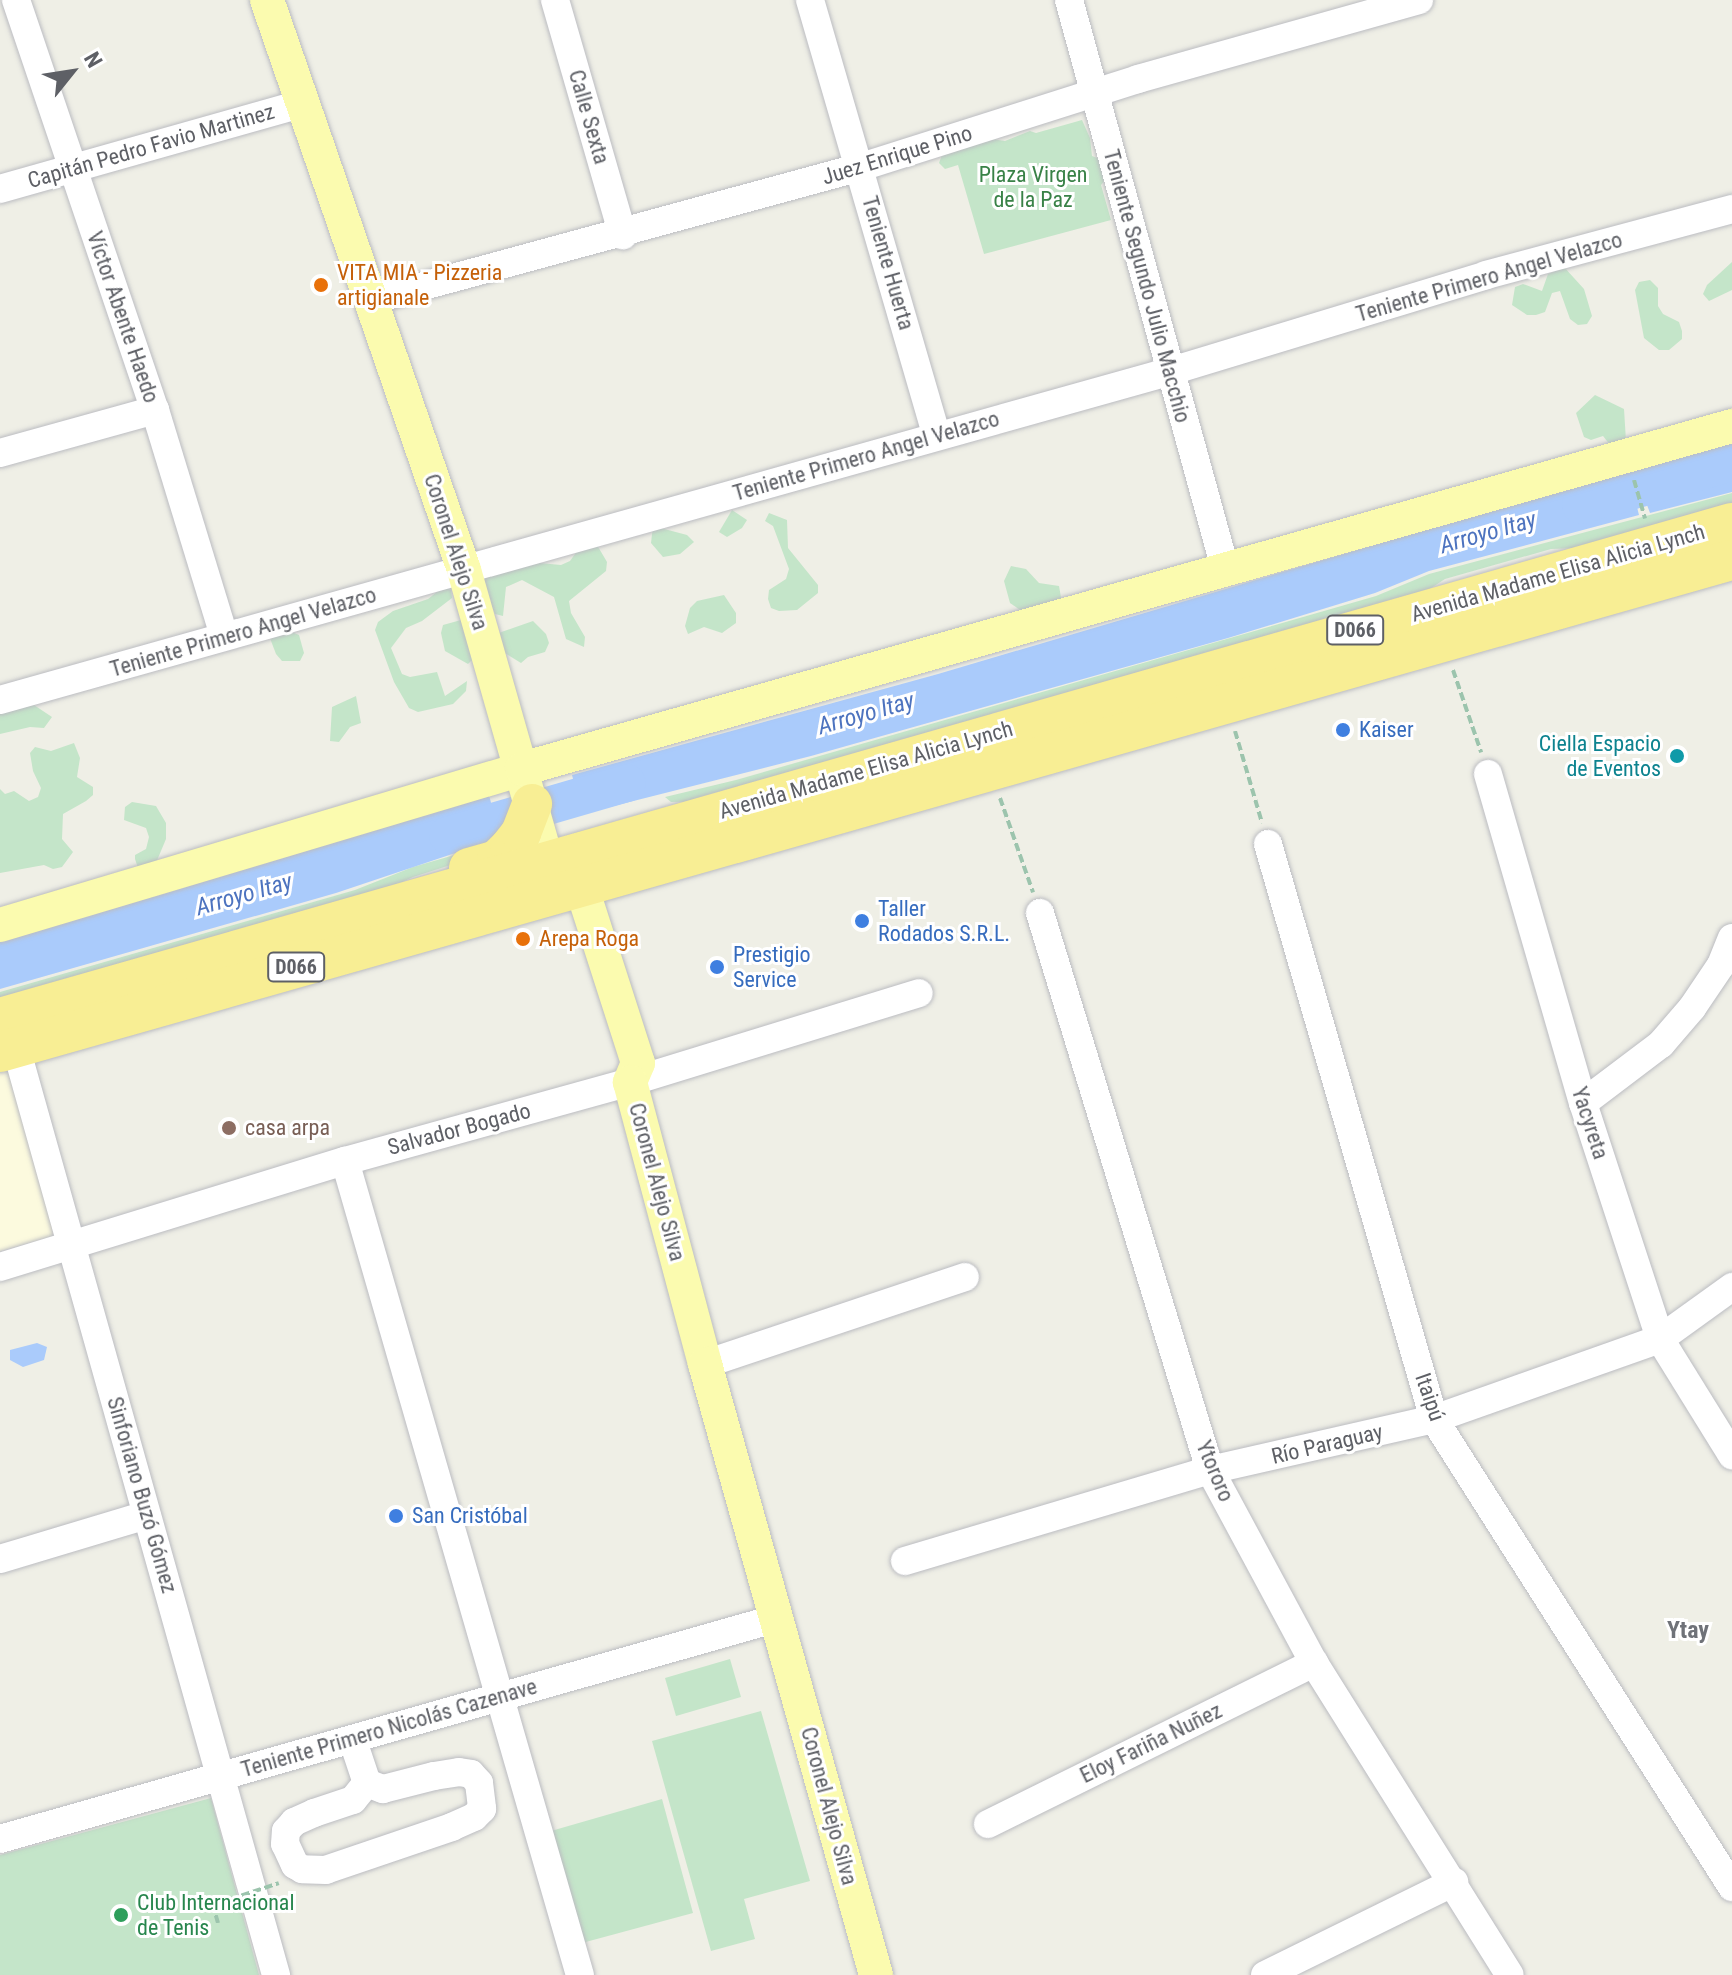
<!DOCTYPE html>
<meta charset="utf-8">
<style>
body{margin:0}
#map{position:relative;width:1732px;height:1975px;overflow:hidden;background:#efefe6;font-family:"Roboto Condensed",sans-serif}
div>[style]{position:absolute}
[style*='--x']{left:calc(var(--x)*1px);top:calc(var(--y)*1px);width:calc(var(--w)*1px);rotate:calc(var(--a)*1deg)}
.commercial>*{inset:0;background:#fcfade}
.green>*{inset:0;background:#c4e5c9}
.water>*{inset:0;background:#aacbfb}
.river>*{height:38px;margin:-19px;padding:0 19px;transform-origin:19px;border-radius:19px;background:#aacbfb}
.path>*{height:4px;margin-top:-2px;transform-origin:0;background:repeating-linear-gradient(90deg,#9cc4ad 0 8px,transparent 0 12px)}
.roads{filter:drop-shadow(0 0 2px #bbbcc1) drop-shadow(0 0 2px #bbbcc1)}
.minor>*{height:28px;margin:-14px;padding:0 14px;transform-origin:14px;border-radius:14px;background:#fff}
.major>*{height:34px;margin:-17px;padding:0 17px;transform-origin:17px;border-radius:17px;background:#fbfbaf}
.highway>*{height:40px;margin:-20px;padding:0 20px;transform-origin:20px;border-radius:20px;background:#f8ee94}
.path-bridge>*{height:4px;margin-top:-2px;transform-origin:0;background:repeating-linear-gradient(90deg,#9cc4ad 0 8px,transparent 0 12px)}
.dots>*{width:22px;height:22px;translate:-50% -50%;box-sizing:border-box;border:4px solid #fff;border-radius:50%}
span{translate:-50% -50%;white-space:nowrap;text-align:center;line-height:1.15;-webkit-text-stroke:6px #fff;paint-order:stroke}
.shield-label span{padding:2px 6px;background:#fff;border:2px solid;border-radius:6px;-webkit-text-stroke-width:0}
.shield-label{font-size:20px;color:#5e6066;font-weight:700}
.street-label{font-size:22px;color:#5e6066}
.park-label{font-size:22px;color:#398247}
.food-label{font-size:22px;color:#c56008}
.left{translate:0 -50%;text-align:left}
.shop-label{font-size:22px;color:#366cbe}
.culture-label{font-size:22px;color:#0d838f}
.right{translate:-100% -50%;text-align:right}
.education-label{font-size:22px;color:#785e54}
.leisure-label{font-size:22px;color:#27864d}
.water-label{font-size:24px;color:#4d73bf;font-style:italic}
.neighbourhood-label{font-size:24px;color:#6f7278;font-weight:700}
.north{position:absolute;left:32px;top:32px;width:80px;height:80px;-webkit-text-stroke:6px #fff;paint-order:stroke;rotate:60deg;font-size:22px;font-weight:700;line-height:32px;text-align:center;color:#5e6066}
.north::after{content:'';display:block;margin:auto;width:28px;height:36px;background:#5e6066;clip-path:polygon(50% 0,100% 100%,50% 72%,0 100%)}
</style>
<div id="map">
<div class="commercial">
<i style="clip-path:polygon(10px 1063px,61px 1234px,0 1251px,0 1066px)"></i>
</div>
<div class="green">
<i style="clip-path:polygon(1082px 120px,1090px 138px,1092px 156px,1100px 159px,1107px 178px,1101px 185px,1111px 220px,984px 254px,958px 165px,945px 169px,939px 163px,942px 155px,992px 139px,1005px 141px,1030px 131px,1036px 133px)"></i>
<i style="clip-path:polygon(1732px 262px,1732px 290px,1709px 301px,1703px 294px,1707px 285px)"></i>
<i style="clip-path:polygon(1564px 267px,1584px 289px,1592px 316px,1587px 324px,1578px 325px,1570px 319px,1560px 291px,1552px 293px,1545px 312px,1536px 315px,1527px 315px,1512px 305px,1515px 287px,1523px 284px,1542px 291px,1548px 274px)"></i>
<i style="clip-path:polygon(1650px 280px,1658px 288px,1658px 306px,1663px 314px,1679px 322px,1682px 331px,1682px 339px,1669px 350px,1659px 350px,1644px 338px,1635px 290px,1639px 282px)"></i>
<i style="clip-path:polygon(1595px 395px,1624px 409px,1626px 441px,1611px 446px,1603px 436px,1591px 440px,1584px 437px,1576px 413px)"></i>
<i style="clip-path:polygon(1732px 493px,1732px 510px,1602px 547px,1551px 549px,1445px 579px,1414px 599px,715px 801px,671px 802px,665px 797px,736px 780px,1376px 596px,1429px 574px)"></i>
<i style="clip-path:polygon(732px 510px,747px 520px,742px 528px,727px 537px,719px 532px)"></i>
<i style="clip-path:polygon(769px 513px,787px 520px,788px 548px,818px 585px,818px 593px,797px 610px,779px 611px,771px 608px,768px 599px,769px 590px,786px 579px,789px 569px,773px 526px,765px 521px)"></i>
<i style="clip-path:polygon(653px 526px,687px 535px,694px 542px,680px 554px,663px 557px,651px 543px)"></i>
<i style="clip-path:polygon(597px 545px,607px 562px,606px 571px,569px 601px,571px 613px,585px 637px,584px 647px,566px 639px,554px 597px,522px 580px,506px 587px,503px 616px,495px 614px,480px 579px,508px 560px,561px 565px,570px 561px,580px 547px)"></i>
<i style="clip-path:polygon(1011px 566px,1026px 569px,1039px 583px,1059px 586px,1062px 603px,1033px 614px,1020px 610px,1010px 603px,1004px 581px)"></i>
<i style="clip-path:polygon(443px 587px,451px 590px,452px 598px,422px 621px,406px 628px,391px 648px,402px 674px,410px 677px,437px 672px,445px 696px,467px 681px,466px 691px,453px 704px,418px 712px,409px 708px,394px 682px,375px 630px,378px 622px,393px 611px,428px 599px)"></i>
<i style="clip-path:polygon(724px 595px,736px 613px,736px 623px,722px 633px,704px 627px,688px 634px,685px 626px,690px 608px,697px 601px)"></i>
<i style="clip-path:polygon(461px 620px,478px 654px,468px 664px,445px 651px,441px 633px,443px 625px)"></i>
<i style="clip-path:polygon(533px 621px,546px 634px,549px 643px,545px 652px,528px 657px,521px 663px,500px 650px,493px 635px)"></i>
<i style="clip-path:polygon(273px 624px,299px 635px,304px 653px,300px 661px,282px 661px,276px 654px,268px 633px)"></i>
<i style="clip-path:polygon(356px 696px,361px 723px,350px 727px,339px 742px,330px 741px,332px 707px)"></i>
<i style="clip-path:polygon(34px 705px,52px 717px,44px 728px,30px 727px,0 734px,0 707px)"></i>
<i style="clip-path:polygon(74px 743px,80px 758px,77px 777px,93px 787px,93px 795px,86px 801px,63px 814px,62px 839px,73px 852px,62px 867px,53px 869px,44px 865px,0 873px,0 789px,5px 794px,14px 791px,29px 801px,38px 797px,41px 788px,33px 771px,30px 753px,35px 747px,51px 751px)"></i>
<i style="clip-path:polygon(132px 802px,156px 806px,166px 823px,166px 839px,153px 870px,138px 868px,135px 859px,135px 855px,146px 849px,149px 837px,146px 828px,124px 820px,125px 807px)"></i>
<i style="clip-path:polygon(482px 847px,485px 854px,413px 877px,359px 902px,0 1005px,0 992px,355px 890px,413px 867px)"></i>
<i style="clip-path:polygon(730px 1659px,741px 1697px,676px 1716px,665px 1678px)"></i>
<i style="clip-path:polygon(761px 1711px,810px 1881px,744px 1899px,755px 1939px,711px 1951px,652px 1741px)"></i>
<i style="clip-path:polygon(211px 1798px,259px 1975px,0 1975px,0 1855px)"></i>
<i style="clip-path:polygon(662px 1799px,693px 1913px,582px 1943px,551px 1831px)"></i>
</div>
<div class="water">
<i style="clip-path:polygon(1732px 445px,1732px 492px,1650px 513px,1647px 505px,1637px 507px,1639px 515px,1429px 571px,1375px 593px,1228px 638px,811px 756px,582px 814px,572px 775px,938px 674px,1479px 514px,1628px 474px,1636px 506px,1646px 504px,1637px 472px)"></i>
<i style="clip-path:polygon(489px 795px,500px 838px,336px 893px,0 989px,0 942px)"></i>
<i style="clip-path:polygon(37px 1343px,47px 1347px,44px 1360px,23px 1367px,10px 1360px,10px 1350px)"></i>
</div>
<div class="river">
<i style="--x:1581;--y:505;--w:157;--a:-15.9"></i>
<i style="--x:448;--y:835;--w:186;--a:-16.2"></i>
</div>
<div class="path">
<i style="--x:1634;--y:480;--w:40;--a:74"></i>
<i style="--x:1453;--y:670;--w:87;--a:71.1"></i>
<i style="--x:1235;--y:731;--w:96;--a:73.6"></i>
<i style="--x:1000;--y:798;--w:100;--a:70.7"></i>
<i style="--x:218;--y:1923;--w:19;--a:-106"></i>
<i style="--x:213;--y:1905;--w:6;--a:-18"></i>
</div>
<div class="roads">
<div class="minor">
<i style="--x:16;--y:0;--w:433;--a:71.3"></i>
<i style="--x:155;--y:410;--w:236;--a:73"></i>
<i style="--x:555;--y:0;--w:245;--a:73.9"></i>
<i style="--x:810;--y:0;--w:453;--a:73.8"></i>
<i style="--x:1069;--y:0;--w:593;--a:74.65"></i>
<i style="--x:0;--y:189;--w:315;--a:-15.8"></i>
<i style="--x:372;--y:300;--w:507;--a:-15.22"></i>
<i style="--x:861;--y:167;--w:291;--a:-17.6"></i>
<i style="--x:1138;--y:79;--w:292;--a:-15.7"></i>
<i style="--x:0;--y:453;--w:161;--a:-15.5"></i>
<i style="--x:0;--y:700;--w:1216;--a:-15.69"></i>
<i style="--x:1171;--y:371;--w:329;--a:-16.9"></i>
<i style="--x:1486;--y:275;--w:255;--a:-15"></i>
<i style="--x:1488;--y:774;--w:342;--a:73.9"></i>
<i style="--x:1583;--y:1103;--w:248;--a:71.9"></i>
<i style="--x:1660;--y:1339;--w:137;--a:58.2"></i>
<i style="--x:1268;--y:844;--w:598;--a:73.9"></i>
<i style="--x:1434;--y:1419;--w:555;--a:57.51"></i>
<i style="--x:1040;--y:913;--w:582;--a:73.03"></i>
<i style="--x:1210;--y:1470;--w:219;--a:61.7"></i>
<i style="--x:1314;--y:1663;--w:368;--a:57.9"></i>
<i style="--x:16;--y:1048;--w:963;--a:74.33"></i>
<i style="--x:1583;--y:1103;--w:98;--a:-37.1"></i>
<i style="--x:1661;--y:1044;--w:48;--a:-49.3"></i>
<i style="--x:1692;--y:1008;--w:52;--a:-56"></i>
<i style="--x:1721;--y:965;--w:29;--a:-68"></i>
<i style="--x:345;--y:1161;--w:847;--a:73.9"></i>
<i style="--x:0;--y:1267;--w:361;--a:-17.1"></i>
<i style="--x:345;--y:1161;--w:296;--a:-15.5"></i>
<i style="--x:630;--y:1082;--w:302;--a:-17.1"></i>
<i style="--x:705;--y:1364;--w:274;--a:-18.5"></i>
<i style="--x:0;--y:1559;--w:153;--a:-16.7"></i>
<i style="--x:905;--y:1561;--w:318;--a:-16.6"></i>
<i style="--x:1210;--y:1470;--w:230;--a:-12.8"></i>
<i style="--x:1434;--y:1419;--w:240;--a:-19.5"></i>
<i style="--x:1660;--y:1339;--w:89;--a:-35.8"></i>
<i style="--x:353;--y:1741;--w:44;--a:71.6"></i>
<i style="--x:367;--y:1783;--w:17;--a:21"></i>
<i style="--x:383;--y:1789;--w:53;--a:-14.3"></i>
<i style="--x:434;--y:1776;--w:25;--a:-9"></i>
<i style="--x:459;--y:1772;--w:12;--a:9"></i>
<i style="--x:471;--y:1774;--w:12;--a:48"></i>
<i style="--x:479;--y:1783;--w:26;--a:83"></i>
<i style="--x:482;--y:1809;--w:11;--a:135"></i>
<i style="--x:474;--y:1817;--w:24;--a:156"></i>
<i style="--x:452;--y:1827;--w:133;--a:161.2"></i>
<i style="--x:326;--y:1870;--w:24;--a:-178"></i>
<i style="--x:302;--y:1869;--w:8;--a:-150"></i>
<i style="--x:295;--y:1865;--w:23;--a:-115"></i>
<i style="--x:285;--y:1844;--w:13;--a:-86"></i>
<i style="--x:286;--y:1831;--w:12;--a:-48"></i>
<i style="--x:294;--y:1822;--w:22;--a:-24"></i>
<i style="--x:314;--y:1813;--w:41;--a:-18.4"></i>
<i style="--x:353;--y:1800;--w:22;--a:-51"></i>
<i style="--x:988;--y:1824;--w:364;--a:-26.3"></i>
<i style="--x:0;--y:1839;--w:809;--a:-15.86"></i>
<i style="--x:1265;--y:1975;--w:211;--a:-26.2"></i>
</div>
<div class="major">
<i style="--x:267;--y:0;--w:603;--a:70.93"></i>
<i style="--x:464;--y:570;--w:303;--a:74.1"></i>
<i style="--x:576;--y:889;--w:16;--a:50"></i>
<i style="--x:586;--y:901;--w:170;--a:72.2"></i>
<i style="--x:638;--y:1063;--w:21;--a:113"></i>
<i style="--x:630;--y:1082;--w:292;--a:75.1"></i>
<i style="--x:705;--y:1364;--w:634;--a:74.36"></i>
<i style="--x:0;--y:925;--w:545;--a:-16.64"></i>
<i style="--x:522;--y:769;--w:1258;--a:-15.83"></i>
</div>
<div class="highway">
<i style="--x:469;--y:868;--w:29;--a:-16"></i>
<i style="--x:497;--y:860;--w:18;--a:-45"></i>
<i style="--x:510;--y:847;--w:18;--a:-52"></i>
<i style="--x:521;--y:833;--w:31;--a:-69"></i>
<i style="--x:0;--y:1018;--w:1801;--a:-15.95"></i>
<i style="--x:0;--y:1052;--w:1801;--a:-15.86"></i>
</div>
</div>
<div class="path-bridge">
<i style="--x:219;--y:1903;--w:63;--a:-18.4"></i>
</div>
<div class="dots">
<i style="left:321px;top:285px;background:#e8710a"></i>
<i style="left:1343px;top:730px;background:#3f7fe0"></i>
<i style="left:1677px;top:756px;background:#0f9aa8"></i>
<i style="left:862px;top:921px;background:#3f7fe0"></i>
<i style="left:523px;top:939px;background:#e8710a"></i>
<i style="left:717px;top:967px;background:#3f7fe0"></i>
<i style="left:229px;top:1128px;background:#8d6e63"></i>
<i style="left:396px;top:1516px;background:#3f7fe0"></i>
<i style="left:121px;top:1915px;background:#2e9e5b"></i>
</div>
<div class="shield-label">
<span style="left:1355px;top:630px">D066</span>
<span style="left:296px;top:967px">D066</span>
</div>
<div class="street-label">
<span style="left:589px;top:117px;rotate:74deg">Calle Sexta</span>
<span style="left:151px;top:146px;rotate:-16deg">Capitán Pedro Favio Martinez</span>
<span style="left:897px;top:155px;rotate:-17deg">Juez Enrique Pino</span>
<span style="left:888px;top:263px;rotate:74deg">Teniente Huerta</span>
<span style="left:1489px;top:277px;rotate:-16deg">Teniente Primero Angel Velazco</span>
<span style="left:1147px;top:286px;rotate:75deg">Teniente Segundo Julio Macchio</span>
<span style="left:123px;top:317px;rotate:71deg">Víctor Abente Haedo</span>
<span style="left:866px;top:456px;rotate:-16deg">Teniente Primero Angel Velazco</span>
<span style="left:456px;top:552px;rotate:72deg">Coronel Alejo Silva</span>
<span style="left:1558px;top:573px;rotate:-16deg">Avenida Madame Elisa Alicia Lynch</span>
<span style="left:243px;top:632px;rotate:-16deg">Teniente Primero Angel Velazco</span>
<span style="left:866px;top:770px;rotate:-16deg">Avenida Madame Elisa Alicia Lynch</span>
<span style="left:1590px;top:1123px;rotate:72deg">Yacyreta</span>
<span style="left:459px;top:1129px;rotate:-15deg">Salvador Bogado</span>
<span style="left:657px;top:1182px;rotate:75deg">Coronel Alejo Silva</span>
<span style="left:1430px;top:1397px;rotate:71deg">Itaipú</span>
<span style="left:1327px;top:1444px;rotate:-13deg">Río Paraguay</span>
<span style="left:1215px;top:1471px;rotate:67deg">Ytororo</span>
<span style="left:142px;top:1495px;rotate:74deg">Sinforiano Buzó Gómez</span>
<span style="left:389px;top:1728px;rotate:-16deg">Teniente Primero Nicolás Cazenave</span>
<span style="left:1151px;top:1743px;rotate:-26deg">Eloy Fariña Nuñez</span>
<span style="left:829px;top:1806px;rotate:75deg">Coronel Alejo Silva</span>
</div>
<div class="park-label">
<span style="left:1033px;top:187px">Plaza Virgen<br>de la Paz</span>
</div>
<div class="food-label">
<span class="left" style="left:337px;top:285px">VITA MIA - Pizzeria<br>artigianale</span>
<span class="left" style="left:539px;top:939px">Arepa Roga</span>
</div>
<div class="shop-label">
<span class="left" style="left:1359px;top:730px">Kaiser</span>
<span class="left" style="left:878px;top:921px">Taller<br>Rodados S.R.L.</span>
<span class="left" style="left:733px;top:967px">Prestigio<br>Service</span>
<span class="left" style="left:412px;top:1516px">San Cristóbal</span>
</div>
<div class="culture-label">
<span class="right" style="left:1661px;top:756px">Ciella Espacio<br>de Eventos</span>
</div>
<div class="education-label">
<span class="left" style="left:245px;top:1128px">casa arpa</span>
</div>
<div class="leisure-label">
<span class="left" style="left:137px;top:1915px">Club Internacional<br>de Tenis</span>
</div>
<div class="water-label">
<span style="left:1488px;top:533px;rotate:-16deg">Arroyo Itay</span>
<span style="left:866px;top:714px;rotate:-16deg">Arroyo Itay</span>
<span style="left:244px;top:895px;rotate:-16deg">Arroyo Itay</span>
</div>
<div class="neighbourhood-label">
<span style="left:1688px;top:1631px">Ytay</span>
</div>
<div class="north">N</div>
</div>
